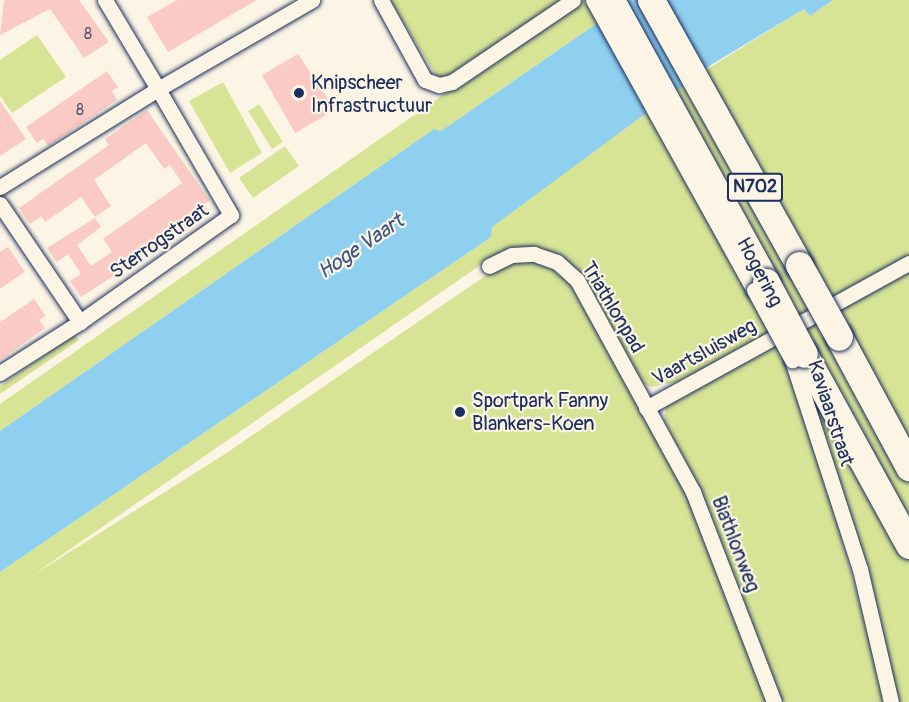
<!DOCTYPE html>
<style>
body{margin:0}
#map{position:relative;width:909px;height:702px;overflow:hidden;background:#fcf5e5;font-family:Pangolin,sans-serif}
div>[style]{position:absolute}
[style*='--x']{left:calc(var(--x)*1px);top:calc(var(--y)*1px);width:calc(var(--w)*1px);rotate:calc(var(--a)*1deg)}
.green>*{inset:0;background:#d7e395}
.water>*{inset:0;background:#8fcff0}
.building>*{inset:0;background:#facac5}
.roads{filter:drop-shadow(0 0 2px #1b2f5e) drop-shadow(0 0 2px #1b2f5e)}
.street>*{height:15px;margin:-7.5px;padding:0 7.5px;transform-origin:7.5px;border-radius:7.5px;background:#fcf5e5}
.highway>*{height:27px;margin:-13.5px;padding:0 13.5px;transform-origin:13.5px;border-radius:13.5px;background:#fcf5e5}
.bridges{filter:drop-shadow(0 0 2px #1b2f5e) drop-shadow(0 0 2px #1b2f5e)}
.street-bridge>*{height:15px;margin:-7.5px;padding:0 7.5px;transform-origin:7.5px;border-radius:7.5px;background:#fcf5e5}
.highway-bridge>*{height:27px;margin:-13.5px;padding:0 13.5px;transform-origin:13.5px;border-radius:13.5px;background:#fcf5e5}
.dots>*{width:16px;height:16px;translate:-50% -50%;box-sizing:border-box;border:3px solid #fcf5e5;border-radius:50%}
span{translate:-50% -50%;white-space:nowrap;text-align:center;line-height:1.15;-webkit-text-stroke:4.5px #fcf5e5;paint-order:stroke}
.number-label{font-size:16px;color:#535678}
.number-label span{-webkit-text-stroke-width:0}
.shield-label span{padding:2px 4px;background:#fcf5e5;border:2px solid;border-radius:4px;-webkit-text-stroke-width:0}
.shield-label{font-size:18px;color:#1b2f5e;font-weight:700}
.poi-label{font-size:20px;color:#1b2f5e}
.left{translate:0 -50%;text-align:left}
.street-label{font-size:20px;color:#1b2f5e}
.water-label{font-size:21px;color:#385782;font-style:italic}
</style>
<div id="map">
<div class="green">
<i style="clip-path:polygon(390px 0,563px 0,451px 77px,438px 79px)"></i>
<i style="clip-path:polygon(579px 0,631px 0,441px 131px,434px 129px,0 431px,0 404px)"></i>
<i style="clip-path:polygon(833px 0,909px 0,909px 257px,831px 300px,704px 71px,804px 9px,810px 16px)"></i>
<i style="clip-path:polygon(37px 35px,66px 77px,12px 113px,0 96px,0 60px)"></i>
<i style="clip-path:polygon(223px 82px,262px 153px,230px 173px,189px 101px)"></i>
<i style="clip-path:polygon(688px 82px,814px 309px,797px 319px,672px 93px)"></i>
<i style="clip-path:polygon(259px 104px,283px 142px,272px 149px,248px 111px)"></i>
<i style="clip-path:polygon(648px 110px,771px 332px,678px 382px,651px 387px,641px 382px,575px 268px,560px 257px,489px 259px,30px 577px,225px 454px,504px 263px,531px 260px,567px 276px,688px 493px,769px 702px,0 702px,0 572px,491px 237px,492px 227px)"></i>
<i style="clip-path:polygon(285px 146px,299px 166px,253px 198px,239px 178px)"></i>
<i style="clip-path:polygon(909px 271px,909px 444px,837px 311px)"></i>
<i style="clip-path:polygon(820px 320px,909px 482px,909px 526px,803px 330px)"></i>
<i style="clip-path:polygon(74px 335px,79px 340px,0 394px,0 386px)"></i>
<i style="clip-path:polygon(777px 343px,798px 380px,887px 702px,783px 702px,696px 481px,664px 421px,666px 407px,675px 398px)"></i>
<i style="clip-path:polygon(806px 372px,909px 559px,909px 702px,898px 702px,879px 613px,816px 421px)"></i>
</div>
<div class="water">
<i style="clip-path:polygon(631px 0,833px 0,810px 16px,804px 9px,711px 65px,492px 227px,491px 237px,0 572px,0 431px,434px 129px,441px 131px)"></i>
</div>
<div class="building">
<i style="clip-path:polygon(4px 0,79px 0,109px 42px,84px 58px,50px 9px,0 35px)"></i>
<i style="clip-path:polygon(177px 0,257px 0,168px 52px,147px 17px)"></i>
<i style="clip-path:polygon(298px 54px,335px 110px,295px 133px,262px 75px)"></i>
<i style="clip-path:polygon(107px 71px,118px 87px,112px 91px,117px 100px,48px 146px,43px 139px,37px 143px,26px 127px)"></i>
<i style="clip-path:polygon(0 101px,26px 139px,0 156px)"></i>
<i style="clip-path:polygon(147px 110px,210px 201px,204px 204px,210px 213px,81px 297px,70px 281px,81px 274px,68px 254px,57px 262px,47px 248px,95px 218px,101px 227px,77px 245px,91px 266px,112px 252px,103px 239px,182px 183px,170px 165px,164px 169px,146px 143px,94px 180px,111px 206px,95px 217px,81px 197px,45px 222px,41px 216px,30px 224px,19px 208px,109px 145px,105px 139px)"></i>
<i style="clip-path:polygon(8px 247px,25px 272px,0 289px,0 252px)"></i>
<i style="clip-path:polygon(34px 299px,46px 316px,39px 320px,45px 328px,0 360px,0 322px)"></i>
</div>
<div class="roads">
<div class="street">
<i style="--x:105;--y:0;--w:104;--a:59.2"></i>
<i style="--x:158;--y:89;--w:178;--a:-30"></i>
<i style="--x:381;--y:0;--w:91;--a:61.2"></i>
<i style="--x:425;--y:80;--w:15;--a:20"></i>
<i style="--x:439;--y:85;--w:13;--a:-13"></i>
<i style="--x:452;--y:82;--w:146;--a:-34.1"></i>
<i style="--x:593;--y:0;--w:332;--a:61"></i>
<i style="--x:0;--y:187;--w:186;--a:-31.8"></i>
<i style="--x:158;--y:89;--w:146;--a:59.9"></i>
<i style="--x:231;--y:215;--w:185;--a:144.7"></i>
<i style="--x:0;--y:204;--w:143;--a:55.9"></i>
<i style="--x:80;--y:322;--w:95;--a:147.5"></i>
<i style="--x:489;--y:266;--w:25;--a:-26"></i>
<i style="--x:512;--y:255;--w:22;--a:-3"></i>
<i style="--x:534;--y:254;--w:24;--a:19"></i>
<i style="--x:557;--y:262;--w:27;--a:42"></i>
<i style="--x:577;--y:280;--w:242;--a:61.3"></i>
<i style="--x:693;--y:492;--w:225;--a:68.9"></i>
<i style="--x:792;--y:360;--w:220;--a:72"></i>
<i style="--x:860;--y:569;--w:137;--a:76.9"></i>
<i style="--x:646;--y:408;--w:300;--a:-28.9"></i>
</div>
<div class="highway">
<i style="--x:611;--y:0;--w:322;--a:61.2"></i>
<i style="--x:651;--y:0;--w:304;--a:60.8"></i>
<i style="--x:839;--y:337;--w:148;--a:61.7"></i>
<i style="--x:804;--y:354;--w:218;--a:61.2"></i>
</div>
</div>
<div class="bridges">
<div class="street-bridge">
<i style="--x:754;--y:290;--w:80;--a:61.5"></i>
</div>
<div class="highway-bridge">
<i style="--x:799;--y:265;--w:82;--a:60.9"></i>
<i style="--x:766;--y:282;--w:81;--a:62.2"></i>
</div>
</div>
<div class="dots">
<i style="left:299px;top:93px;background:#1b2f5e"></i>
<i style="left:460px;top:412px;background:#1b2f5e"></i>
</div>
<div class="number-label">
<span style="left:88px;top:34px">8</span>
<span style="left:80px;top:110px">8</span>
</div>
<div class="shield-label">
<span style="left:755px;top:187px">N702</span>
</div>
<div class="poi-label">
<span class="left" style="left:311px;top:94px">Knipscheer<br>Infrastructuur</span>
<span class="left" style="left:472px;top:412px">Sportpark Fanny<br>Blankers-Koen</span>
</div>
<div class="street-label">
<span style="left:159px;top:241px;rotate:-35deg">Sterrogstraat</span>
<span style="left:760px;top:272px;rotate:62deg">Hogering</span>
<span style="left:613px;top:307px;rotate:59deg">Triathlonpad</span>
<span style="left:704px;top:352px;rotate:-29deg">Vaartsluisweg</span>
<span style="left:831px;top:413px;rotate:72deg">Kaviaarstraat</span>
<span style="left:736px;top:544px;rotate:69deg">Biathlonweg</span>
</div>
<div class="water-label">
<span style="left:361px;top:247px;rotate:-34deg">Hoge Vaart</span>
</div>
</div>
